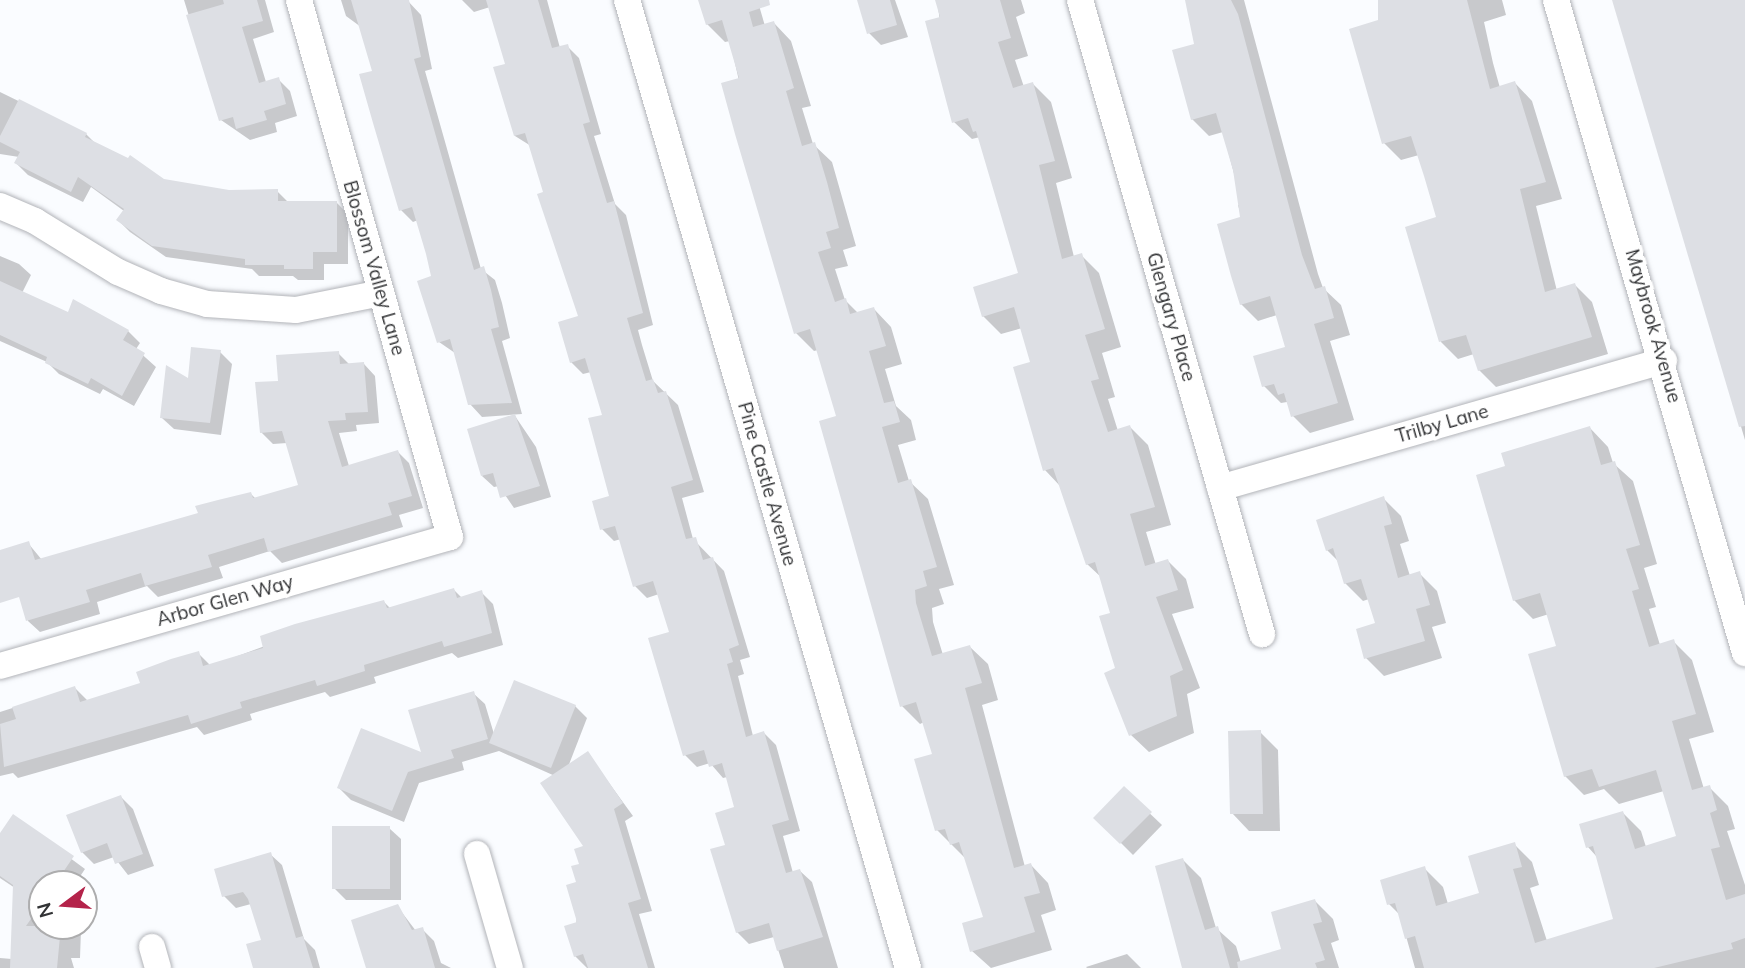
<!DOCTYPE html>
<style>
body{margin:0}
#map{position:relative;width:1745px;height:968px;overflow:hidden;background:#fafcff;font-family:Mulish,sans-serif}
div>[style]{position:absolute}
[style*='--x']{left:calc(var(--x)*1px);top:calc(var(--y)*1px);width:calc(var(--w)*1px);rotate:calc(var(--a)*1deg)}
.shadow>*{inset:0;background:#0003}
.building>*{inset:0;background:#dddfe4}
.roads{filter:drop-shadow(0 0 2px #b2b4b9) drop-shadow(0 0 2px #b2b4b9)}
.minor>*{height:26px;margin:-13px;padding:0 13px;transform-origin:13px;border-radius:13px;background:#fff}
span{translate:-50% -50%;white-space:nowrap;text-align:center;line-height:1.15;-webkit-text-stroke:7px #fff;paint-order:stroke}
.street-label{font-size:19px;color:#323335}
.north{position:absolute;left:28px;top:870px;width:70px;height:70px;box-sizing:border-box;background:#fff;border:2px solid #adadae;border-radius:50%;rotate:254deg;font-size:19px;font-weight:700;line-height:28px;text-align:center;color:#323335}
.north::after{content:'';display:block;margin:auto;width:24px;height:32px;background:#b4234a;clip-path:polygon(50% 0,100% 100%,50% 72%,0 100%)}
</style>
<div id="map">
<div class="shadow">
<i style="clip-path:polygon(184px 0,265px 0,274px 32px,253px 39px,266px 82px,278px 79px,290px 91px,297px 116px,275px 123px,277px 132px,250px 140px,221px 120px)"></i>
<i style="clip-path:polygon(341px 0,407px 0,421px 15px,432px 69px,425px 71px,481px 269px,495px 280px,502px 303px,510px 338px,502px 341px,522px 414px,482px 417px,470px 404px,455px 353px,439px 342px,434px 278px,418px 220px,413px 222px,401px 210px,374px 72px,361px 27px,346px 16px)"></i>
<i style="clip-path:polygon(462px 0,547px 0,560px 48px,567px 46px,579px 58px,601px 134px,594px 136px,615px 204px,626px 215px,653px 325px,638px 330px,642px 345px,653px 381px,678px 405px,704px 492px,682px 498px,693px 539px,724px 571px,750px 657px,740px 660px,744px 674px,738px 676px,753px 736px,764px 733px,776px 745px,800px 831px,783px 836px,793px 873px,800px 871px,812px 882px,838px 968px,784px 968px,774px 937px,749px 944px,737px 932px,727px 846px,736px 808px,727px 777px,723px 778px,710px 763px,697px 767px,685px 755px,671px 633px,659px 594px,647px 598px,635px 586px,621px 539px,614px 541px,602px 529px,611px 497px,604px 416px,591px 372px,583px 374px,571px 362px,580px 317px,531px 146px,515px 136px,507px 65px,490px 7px,474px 12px)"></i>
<i style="clip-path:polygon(700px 0,764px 0,758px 2px,765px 26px,774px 23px,791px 41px,811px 106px,802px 108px,813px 144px,832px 162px,856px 246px,843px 250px,848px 266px,835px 269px,845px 300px,859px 314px,874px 309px,891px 327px,902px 364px,885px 369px,896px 406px,911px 420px,916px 440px,898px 445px,909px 481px,928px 499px,954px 585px,939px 589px,944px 604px,932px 608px,933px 622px,943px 655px,970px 647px,988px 664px,998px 700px,982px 705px,1025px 867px,1031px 865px,1048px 883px,1056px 910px,1041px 915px,1052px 950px,991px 968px,972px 951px,985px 918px,966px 859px,937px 830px,934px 755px,924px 722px,920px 724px,902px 706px,838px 417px,818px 350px,814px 351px,796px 333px,730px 41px,725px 42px,707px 24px)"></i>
<i style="clip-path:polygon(859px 0,895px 0,908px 37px,881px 45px,869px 33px)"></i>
<i style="clip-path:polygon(937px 0,1021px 0,1025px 13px,1016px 17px,1028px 56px,1015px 60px,1024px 87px,1033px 84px,1051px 102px,1072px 178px,1056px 183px,1074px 257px,1081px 255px,1099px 273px,1121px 347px,1102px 353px,1115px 397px,1108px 399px,1118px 431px,1130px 427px,1148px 445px,1171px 525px,1146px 532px,1156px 565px,1168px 561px,1186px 579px,1194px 608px,1172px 614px,1200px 688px,1187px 694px,1194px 733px,1149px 752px,1131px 735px,1117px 669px,1113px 614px,1102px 578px,1087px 564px,1061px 487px,1045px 470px,1032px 363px,1022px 328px,1001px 334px,983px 316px,1020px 274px,980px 137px,972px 139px,954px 122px)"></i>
<i style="clip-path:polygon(1187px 0,1244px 0,1318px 274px,1323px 288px,1341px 305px,1350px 335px,1330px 341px,1354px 420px,1310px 433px,1293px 416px,1287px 402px,1281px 403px,1264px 386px,1287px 348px,1277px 315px,1258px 321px,1241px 304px,1242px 219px,1238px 205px,1242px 204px,1223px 132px,1209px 136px,1192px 119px,1196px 45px)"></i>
<i style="clip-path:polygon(1379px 0,1502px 0,1506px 15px,1484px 22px,1493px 63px,1500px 88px,1515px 83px,1532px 101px,1562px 199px,1536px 206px,1557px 291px,1575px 285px,1592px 302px,1608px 354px,1496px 387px,1479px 370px,1474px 354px,1458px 359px,1441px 342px,1407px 228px,1438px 218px,1419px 155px,1401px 160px,1384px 143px)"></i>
<i style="clip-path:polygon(1614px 0,1745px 0,1745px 440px)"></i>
<i style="clip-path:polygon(0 92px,86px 134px,97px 145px,163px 180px,229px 191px,277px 191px,289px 203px,336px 202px,348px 214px,348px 264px,324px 264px,324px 280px,298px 280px,293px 276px,259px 276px,252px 269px,166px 257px,130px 232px,118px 220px,124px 211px,91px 187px,83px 202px,28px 175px,16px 163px,19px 157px,0 154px)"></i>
<i style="clip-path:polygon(0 256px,19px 264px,31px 275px,22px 293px,69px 314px,74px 302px,128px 331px,140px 343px,136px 349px,156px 367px,134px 406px,103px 389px,100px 394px,59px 374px,47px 362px,0 341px)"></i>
<i style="clip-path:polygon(220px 352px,232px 364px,221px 435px,174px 429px,162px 418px,189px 381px)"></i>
<i style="clip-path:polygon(338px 353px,350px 365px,364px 364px,375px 376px,379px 423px,356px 425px,357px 431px,339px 433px,349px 466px,398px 452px,409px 463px,423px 508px,399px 515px,403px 527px,282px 563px,270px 551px,219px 567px,223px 578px,158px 597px,147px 586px,97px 602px,100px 614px,40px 632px,28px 621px,7px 549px,28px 543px,42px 560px,200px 514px,251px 494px,256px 499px,300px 486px,287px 443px,273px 444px,261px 432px,280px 382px)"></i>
<i style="clip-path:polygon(515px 416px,536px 447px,551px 497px,514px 508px,499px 486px,494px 487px,482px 476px)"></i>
<i style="clip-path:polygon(1590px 428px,1608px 447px,1613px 463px,1633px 481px,1657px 564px,1644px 568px,1656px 607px,1649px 609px,1660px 645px,1673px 641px,1692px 660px,1714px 732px,1689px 739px,1704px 789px,1709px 787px,1728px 806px,1735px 829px,1727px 831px,1745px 885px,1745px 968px,1415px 968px,1400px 915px,1389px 904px,1424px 868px,1443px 887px,1448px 904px,1482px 894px,1514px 844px,1532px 862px,1539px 885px,1530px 888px,1547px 941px,1616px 920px,1597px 857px,1588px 847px,1623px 813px,1641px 831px,1646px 847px,1678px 837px,1664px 791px,1619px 804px,1604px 789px,1584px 795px,1565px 776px,1558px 647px,1549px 614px,1533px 619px,1514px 600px,1507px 467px)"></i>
<i style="clip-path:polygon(1383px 498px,1401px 516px,1409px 541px,1400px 544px,1410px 576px,1419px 573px,1437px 591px,1446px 623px,1432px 627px,1442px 658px,1384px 676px,1366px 658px,1377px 624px,1369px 599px,1363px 601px,1345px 583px,1339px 562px,1327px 550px)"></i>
<i style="clip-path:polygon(454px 590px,462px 598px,481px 592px,493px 604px,503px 645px,458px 658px,452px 653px,374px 677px,376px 683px,330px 697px,325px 692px,250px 714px,252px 720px,204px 735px,197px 727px,18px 778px,13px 773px,0 776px,0 712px,75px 688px,88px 701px,142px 685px,198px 653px,211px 666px,384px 602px,391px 609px)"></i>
<i style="clip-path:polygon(473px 693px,485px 704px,494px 734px,575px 706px,587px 718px,568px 767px,588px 754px,633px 816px,625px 821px,652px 911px,639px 914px,655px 968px,587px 968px,575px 956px,578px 883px,586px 847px,555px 776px,499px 751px,462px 762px,464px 770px,419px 783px,404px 822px,351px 800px,339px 788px,423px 755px)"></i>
<i style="clip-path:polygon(1260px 732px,1278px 750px,1280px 831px,1249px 831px,1232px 813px)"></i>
<i style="clip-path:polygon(1124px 789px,1162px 825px,1133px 855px,1096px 818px)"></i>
<i style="clip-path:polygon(121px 797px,133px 809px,154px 866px,128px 875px,114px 857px,94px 864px,82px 852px)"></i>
<i style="clip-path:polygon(13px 816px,85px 869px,75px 884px,42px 884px,42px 926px,77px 926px,81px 930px,80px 958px,71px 958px,74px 968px,0 968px,0 958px,12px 959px,15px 888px,0 878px,0 836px)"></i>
<i style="clip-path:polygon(389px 828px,401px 839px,401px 900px,346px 900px,334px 888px)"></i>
<i style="clip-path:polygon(270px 854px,282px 865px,304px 939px,315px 950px,320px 968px,255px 968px,263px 941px,251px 904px,236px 908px,224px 896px)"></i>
<i style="clip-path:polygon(1183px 860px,1201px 878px,1216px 928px,1236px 946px,1241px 963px,1284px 950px,1315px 901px,1333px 919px,1339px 940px,1331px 943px,1339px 968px,1188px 968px)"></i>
<i style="clip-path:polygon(397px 906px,416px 931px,422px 929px,434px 941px,441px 963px,451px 968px,368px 968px)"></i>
<i style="clip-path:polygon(1127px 954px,1141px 968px,1087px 968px,1086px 967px)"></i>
</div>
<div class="building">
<i style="clip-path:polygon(223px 0,257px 0,263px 21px,242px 27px,259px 83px,279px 77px,286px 104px,264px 111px,267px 120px,236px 129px,233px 117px,219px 121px,186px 15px,224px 4px)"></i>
<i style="clip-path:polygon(351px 0,409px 0,421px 57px,414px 59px,474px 270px,484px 266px,491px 290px,499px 327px,491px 329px,512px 403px,468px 405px,450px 339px,437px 343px,417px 281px,431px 276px,426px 254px,412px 207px,399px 211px,373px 123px,359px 74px,372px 71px)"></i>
<i style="clip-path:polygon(486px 0,538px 0,552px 48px,568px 44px,590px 122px,583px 124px,607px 203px,614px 201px,643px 313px,627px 318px,631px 332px,646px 381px,653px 379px,658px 393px,666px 391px,693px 480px,671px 487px,686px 539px,696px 537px,703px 560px,713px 557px,739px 645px,729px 649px,733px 662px,727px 664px,746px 737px,764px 731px,789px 820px,772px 825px,786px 873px,800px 869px,823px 937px,777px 951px,769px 923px,736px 933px,710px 849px,725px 845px,715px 813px,734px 807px,722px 763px,709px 767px,704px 750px,683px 756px,648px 638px,669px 632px,653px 581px,633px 587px,615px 526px,600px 530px,592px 501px,609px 496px,588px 418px,602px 415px,585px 358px,570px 363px,558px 322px,578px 316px,537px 194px,543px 192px,525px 133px,514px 136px,493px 67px,505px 64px)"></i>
<i style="clip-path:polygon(698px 0,769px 0,770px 5px,749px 12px,753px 27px,774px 21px,794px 88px,786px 91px,802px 146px,815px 142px,827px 182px,839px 228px,826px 232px,831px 248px,818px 252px,835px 302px,846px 298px,850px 314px,874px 307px,886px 346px,869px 351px,884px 403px,894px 401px,900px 422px,882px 427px,898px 483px,911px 479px,937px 567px,923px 571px,927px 586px,915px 590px,916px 603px,932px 656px,970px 645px,982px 683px,965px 688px,1014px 868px,1031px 863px,1040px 893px,1024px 897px,1035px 932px,970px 952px,962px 923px,983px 917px,959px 842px,950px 845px,945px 829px,935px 831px,914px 759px,932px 754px,916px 702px,900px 707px,819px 421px,836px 416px,810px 329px,794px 334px,735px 134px,721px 83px,739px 78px,722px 20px,706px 25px)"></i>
<i style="clip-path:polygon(857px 0,890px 0,897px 25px,867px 34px)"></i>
<i style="clip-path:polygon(935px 0,1000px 0,1011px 38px,998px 42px,1013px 88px,1033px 82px,1055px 161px,1039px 165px,1062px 259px,1082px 253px,1105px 329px,1085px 335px,1099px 379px,1091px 381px,1108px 432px,1130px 425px,1155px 507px,1130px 514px,1145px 566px,1168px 559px,1178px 590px,1156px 597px,1183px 670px,1170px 676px,1177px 716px,1129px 736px,1104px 673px,1115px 668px,1099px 616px,1110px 613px,1095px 562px,1086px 565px,1053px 468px,1043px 471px,1013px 367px,1030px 362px,1014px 307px,982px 317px,973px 287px,1018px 273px,976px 131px,973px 132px,968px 118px,952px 123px,925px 21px,940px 17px)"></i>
<i style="clip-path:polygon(1185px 0,1231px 0,1238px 14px,1302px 255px,1315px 289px,1325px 286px,1334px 318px,1314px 324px,1338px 403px,1291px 417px,1284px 393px,1278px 395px,1274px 384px,1262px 387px,1253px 356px,1285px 347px,1270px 296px,1240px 305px,1231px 276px,1217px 224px,1240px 217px,1233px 170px,1216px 113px,1191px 120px,1172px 50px,1194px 44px)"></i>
<i style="clip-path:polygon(1378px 0,1467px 0,1490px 89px,1515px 81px,1546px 182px,1520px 189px,1545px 292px,1575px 283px,1592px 337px,1478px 371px,1466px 335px,1439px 342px,1405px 227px,1436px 217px,1424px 176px,1411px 136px,1382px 144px,1349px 29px,1378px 20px)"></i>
<i style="clip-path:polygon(1612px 0,1745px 0,1745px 426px,1739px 427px)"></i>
<i style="clip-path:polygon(19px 99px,87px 133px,85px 137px,128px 158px,130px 155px,164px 179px,229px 190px,278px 189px,278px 201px,337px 201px,337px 252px,313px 252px,313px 269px,284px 269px,284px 265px,245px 265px,245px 259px,152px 246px,116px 220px,124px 209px,78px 177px,71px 192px,14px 163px,20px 152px,0 142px,0 136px)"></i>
<i style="clip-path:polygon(0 281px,68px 312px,73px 299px,129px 330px,123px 340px,145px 353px,122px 396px,91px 378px,88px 384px,45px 363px,47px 357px,0 335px)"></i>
<i style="clip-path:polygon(191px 347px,221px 350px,210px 423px,160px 418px,166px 365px,188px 378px)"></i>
<i style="clip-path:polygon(339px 351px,340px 364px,364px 362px,368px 412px,345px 413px,346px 420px,328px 421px,342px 467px,398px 450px,412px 496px,388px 503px,392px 515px,268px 552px,264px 538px,208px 555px,212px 567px,145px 586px,141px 573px,86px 590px,90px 602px,26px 621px,19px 597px,0 603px,0 550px,29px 541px,35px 560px,198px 513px,195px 506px,218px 500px,251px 492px,253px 498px,298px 485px,282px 431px,260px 433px,255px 382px,278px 381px,276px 355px)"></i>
<i style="clip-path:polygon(515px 414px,540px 486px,500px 498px,493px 473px,481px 476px,467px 429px)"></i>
<i style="clip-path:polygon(1590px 426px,1601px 465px,1615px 461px,1640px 545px,1626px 549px,1639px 589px,1632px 591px,1649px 647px,1674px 639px,1696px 714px,1672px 721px,1692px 790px,1710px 785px,1717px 810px,1710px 813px,1720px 847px,1711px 849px,1726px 900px,1745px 894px,1745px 938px,1731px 943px,1733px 949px,1654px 968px,1424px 968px,1415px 936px,1405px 939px,1395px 903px,1387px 905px,1380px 880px,1425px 866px,1436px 906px,1479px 893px,1468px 856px,1515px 842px,1522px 867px,1513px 869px,1535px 943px,1613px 919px,1593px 846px,1586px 848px,1579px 824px,1623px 811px,1635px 849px,1676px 836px,1656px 770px,1599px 787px,1592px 769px,1564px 777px,1528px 654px,1556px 646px,1547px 616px,1540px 593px,1513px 601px,1476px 475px,1505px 466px,1501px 453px)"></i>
<i style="clip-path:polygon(1384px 496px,1392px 524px,1384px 526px,1398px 578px,1420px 571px,1430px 605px,1416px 609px,1425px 641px,1364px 659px,1356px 629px,1375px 623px,1361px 579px,1344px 584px,1333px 548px,1326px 551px,1316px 520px)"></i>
<i style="clip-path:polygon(454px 588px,457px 598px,482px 590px,492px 633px,444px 647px,442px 641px,364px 665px,365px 671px,317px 686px,315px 680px,240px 702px,242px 708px,191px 724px,188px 715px,4px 767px,0 724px,16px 719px,12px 707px,75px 686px,80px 702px,140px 683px,136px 672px,171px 659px,199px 651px,203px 666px,263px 648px,260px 636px,295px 624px,384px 600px,387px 608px)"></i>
<i style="clip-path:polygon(514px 680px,576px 705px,551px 768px,489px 743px)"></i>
<i style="clip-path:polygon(474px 691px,488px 739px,451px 750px,454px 758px,408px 772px,392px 811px,337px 788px,361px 728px,421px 752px,408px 710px)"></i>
<i style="clip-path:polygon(1261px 730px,1263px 814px,1230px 814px,1228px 731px)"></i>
<i style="clip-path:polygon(588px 751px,623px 803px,614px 809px,641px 899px,628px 903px,648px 968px,588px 968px,583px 954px,574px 957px,564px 926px,577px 922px,566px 885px,576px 882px,571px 866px,579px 864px,574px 849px,583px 846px,540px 783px)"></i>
<i style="clip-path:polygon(1124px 786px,1152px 812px,1120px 844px,1093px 818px)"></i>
<i style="clip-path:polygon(121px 795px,143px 854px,115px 864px,107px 843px,81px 853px,66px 815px)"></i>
<i style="clip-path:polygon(13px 814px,74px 856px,55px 884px,42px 884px,42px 903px,26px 926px,61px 926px,57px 968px,10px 968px,13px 885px,0 876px,0 833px)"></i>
<i style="clip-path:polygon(332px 826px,390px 826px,390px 889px,332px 889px)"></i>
<i style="clip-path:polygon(271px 852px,296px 938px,303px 936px,313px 968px,253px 968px,246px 944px,261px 940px,248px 899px,243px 892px,222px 897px,214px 869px)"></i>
<i style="clip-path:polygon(1183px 858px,1205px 930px,1218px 926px,1230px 968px,1182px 968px,1155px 866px)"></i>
<i style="clip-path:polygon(1315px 899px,1322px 922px,1313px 924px,1325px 960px,1315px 963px,1317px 968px,1238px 968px,1237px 962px,1281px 949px,1271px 912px)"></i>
<i style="clip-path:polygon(398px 904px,412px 930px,423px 927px,435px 968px,366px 968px,351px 920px)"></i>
</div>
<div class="roads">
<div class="minor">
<i style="--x:627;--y:0;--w:1008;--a:73.81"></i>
<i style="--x:1080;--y:0;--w:660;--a:73.98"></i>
<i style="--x:1556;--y:0;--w:680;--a:73.86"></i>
<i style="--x:0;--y:206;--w:38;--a:23"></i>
<i style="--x:35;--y:221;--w:97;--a:31.6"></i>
<i style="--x:118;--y:272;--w:47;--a:23.8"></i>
<i style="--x:161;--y:291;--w:48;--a:15.8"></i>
<i style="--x:207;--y:304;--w:89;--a:3.9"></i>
<i style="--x:296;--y:310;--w:87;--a:-11.3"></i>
<i style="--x:1220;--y:488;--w:462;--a:-16"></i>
<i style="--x:0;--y:666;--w:468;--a:-16"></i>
<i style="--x:450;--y:537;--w:558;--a:-105.71"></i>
<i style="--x:477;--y:854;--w:119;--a:73.9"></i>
<i style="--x:152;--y:947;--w:22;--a:74"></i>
</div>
</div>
<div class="street-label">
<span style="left:374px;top:268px;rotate:74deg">Blossom Valley Lane</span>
<span style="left:1171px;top:317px;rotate:74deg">Glengary Place</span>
<span style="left:1653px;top:326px;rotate:74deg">Maybrook Avenue</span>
<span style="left:1442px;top:424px;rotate:-16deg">Trilby Lane</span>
<span style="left:767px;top:484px;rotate:74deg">Pine Castle Avenue</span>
<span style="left:225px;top:601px;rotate:-16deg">Arbor Glen Way</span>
</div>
<div class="north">N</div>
</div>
